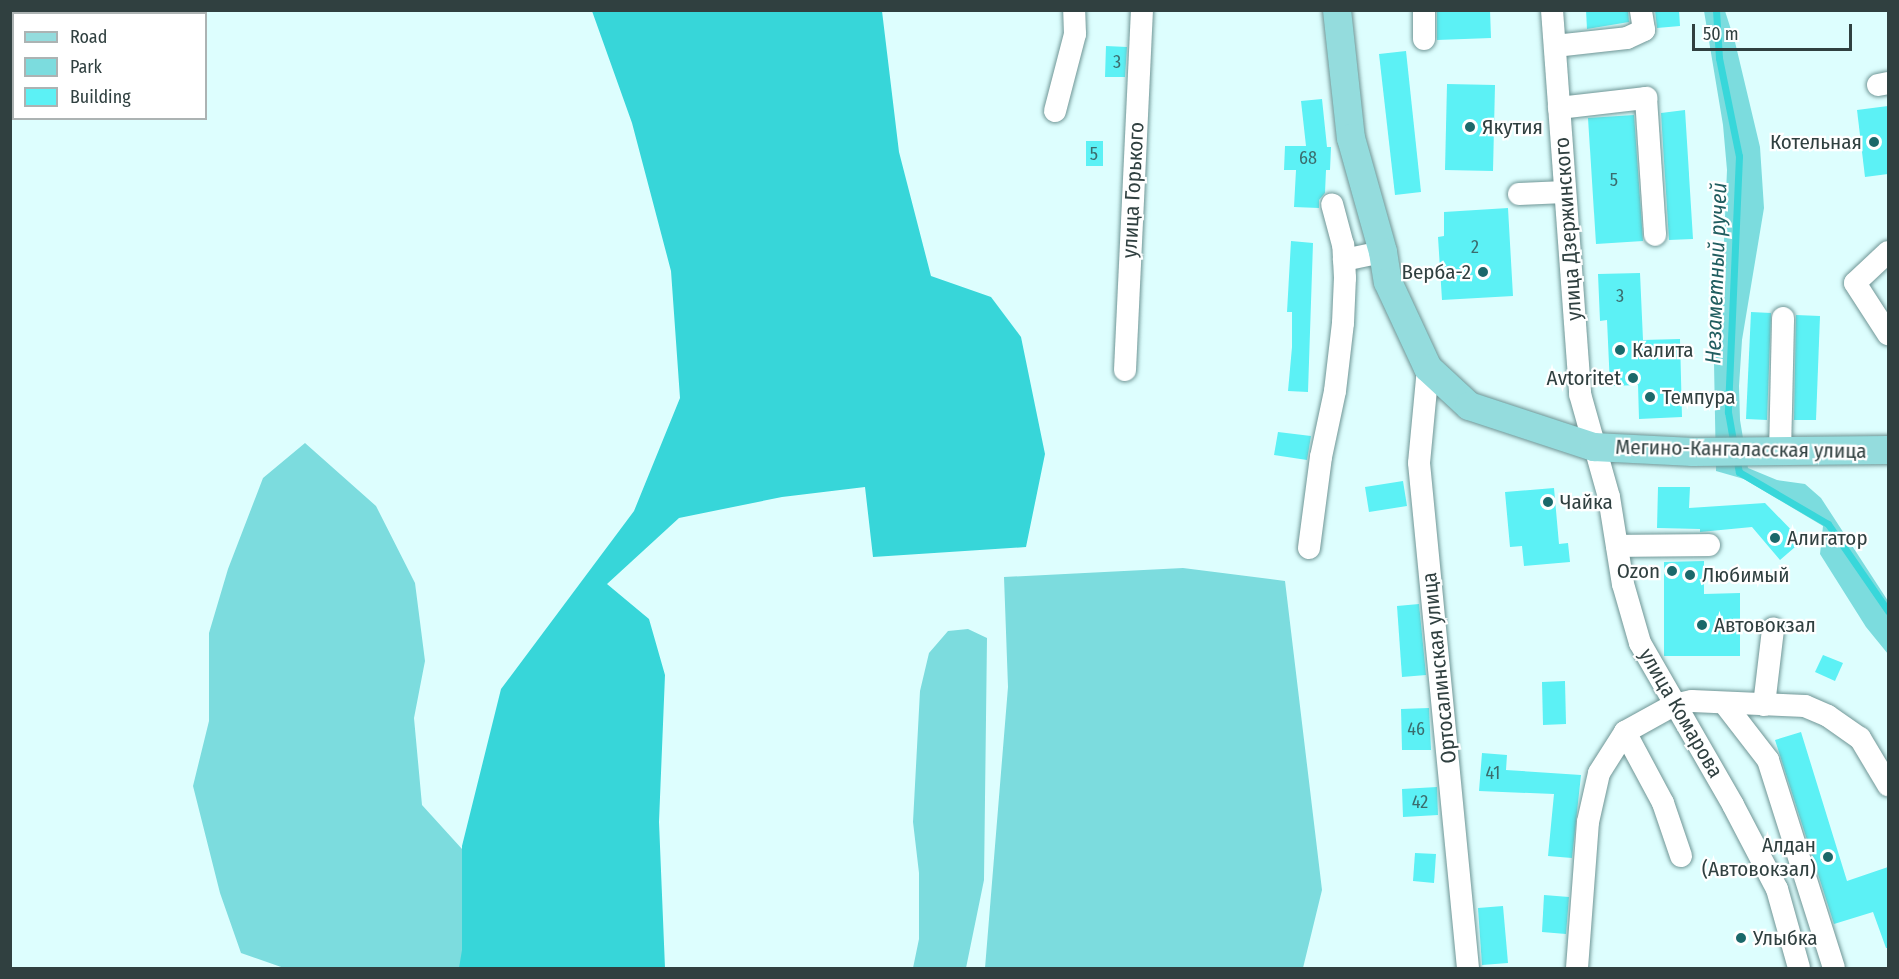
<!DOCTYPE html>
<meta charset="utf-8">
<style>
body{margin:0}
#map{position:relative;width:1899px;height:979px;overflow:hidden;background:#ddfefe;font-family:"Fira Sans Condensed",sans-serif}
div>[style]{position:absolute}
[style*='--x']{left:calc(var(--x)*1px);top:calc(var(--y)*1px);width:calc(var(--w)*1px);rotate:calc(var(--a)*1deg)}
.green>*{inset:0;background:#7cdcde}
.forest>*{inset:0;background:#37d6d9}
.stream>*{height:7px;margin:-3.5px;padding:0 3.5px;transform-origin:3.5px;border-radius:3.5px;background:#38d7da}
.building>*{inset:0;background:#5cf1f5}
.roads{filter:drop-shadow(0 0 2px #6f9595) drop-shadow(0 0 2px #6f9595)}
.minor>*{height:22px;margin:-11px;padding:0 11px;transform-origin:11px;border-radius:11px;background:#fff}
.major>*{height:28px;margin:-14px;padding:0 14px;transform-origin:14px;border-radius:14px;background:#94dcdd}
.dots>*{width:16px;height:16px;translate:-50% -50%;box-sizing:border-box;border:3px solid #fff;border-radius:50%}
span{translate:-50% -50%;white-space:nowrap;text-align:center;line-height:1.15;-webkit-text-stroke:4.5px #fff;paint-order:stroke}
.number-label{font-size:18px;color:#3b6c6d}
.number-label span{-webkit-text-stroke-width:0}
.poi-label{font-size:21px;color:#304040}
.left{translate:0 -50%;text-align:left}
.right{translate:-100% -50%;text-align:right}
.street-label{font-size:21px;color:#304040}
.water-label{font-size:22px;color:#215e60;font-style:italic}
.frame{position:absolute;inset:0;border:12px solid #304040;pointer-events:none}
.legend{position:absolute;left:12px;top:12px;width:195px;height:108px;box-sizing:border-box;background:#fff;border:2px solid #acb3b3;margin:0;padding:8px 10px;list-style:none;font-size:18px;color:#304040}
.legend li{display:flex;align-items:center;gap:12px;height:30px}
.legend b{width:30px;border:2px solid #acb3b3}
.scale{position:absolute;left:1692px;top:24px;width:160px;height:27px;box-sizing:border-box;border:3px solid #304040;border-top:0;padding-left:8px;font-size:18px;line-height:21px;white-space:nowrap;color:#304040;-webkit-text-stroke:4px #fff;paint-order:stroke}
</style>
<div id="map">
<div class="green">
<i style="clip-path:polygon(1704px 11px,1725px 11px,1735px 42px,1760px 147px,1764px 208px,1742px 340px,1739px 386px,1740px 420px,1748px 468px,1777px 480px,1805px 484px,1821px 498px,1888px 601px,1888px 654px,1866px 627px,1820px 554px,1823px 526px,1744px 479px,1716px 471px,1714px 363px,1720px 335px,1727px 170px,1723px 125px)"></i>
<i style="clip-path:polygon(305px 443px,376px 506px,415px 583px,425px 661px,414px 718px,422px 805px,523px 916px,565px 968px,284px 968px,241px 953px,220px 893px,193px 786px,209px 721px,209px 633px,228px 569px,263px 478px)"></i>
<i style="clip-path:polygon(1183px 568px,1285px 581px,1322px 890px,1303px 968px,985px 968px,1008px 687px,1004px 577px)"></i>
<i style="clip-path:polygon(968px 629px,987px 638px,984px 880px,966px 968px,913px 968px,919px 939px,919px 873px,913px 822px,920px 691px,929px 653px,948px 631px)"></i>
</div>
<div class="forest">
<i style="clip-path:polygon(592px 11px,882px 11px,899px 152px,931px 276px,991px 297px,1021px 337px,1045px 454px,1026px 547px,873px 557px,865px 487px,782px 497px,679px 518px,607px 584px,649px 619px,665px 675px,659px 822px,665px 968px,459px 968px,462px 950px,462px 846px,501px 689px,634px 511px,680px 398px,671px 271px,632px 123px)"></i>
</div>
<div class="stream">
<i style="--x:1716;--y:10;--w:48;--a:86.4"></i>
<i style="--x:1719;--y:58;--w:100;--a:78.5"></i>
<i style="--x:1739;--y:156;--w:256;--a:92.5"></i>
<i style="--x:1728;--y:412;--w:35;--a:80"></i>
<i style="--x:1736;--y:457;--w:15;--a:79"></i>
<i style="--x:1739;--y:472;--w:103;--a:30.3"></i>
<i style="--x:1828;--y:524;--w:106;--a:55.4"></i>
</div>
<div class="building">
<i style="clip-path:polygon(1437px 10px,1490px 10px,1491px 38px,1437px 40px)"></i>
<i style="clip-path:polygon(1586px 10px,1628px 10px,1629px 22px,1587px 29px)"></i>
<i style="clip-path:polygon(1655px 10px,1679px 10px,1680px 26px,1657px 28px)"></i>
<i style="clip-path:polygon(1106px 46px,1127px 47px,1125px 77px,1105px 77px)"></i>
<i style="clip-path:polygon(1406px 51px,1421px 192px,1395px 195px,1379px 54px)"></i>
<i style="clip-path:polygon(1447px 84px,1495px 85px,1493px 171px,1445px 170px)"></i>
<i style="clip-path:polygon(1322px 99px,1327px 147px,1331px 147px,1330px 170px,1326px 170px,1325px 193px,1319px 200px,1319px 208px,1294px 207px,1296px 170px,1284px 170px,1285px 146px,1306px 146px,1301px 101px)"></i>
<i style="clip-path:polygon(1888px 106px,1888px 174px,1865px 177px,1857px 110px)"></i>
<i style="clip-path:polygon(1685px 110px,1693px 239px,1669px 240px,1661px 113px)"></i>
<i style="clip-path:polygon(1634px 115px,1643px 241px,1596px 244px,1588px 118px)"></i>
<i style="clip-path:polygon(1086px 141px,1103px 141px,1103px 166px,1086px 166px)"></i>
<i style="clip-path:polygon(1508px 208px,1513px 296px,1442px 300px,1438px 237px,1444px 236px,1444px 212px)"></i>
<i style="clip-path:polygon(1291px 241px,1313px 243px,1308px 392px,1288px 391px,1292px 347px,1292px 312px,1287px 312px)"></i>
<i style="clip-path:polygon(1640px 273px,1643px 340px,1680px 339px,1682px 417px,1639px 419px,1638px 385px,1610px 386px,1607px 320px,1600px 321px,1598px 274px)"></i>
<i style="clip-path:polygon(1751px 312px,1771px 313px,1767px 420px,1746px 419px)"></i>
<i style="clip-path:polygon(1796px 315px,1820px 316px,1816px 420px,1794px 420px)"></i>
<i style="clip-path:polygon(1278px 432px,1311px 436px,1307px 460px,1274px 455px)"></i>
<i style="clip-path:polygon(1403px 481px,1407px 506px,1369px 512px,1365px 487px)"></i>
<i style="clip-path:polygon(1658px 487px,1690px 487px,1689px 508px,1765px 503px,1802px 541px,1780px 560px,1752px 527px,1700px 532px,1700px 529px,1657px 528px)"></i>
<i style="clip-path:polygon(1554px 488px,1559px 544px,1568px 543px,1570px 562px,1524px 566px,1522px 546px,1510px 547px,1505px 492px)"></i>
<i style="clip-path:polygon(1704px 561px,1704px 594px,1740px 593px,1740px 656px,1664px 656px,1664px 562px)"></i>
<i style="clip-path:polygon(1419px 604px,1426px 675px,1402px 677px,1397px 606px)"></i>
<i style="clip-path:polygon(1823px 655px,1843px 663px,1835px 681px,1815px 672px)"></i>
<i style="clip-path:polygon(1565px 681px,1566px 724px,1543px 725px,1542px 682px)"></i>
<i style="clip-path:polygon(1429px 708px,1431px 750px,1402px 750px,1401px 709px)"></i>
<i style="clip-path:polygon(1801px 732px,1847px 881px,1888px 867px,1888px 948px,1886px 948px,1873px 912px,1834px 924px,1775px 740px)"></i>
<i style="clip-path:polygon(1482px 753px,1507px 755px,1506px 770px,1581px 775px,1572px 858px,1548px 856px,1554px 794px,1479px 791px)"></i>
<i style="clip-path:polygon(1437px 787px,1438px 815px,1403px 817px,1402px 789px)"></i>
<i style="clip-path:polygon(1415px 853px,1436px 854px,1434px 883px,1413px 881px)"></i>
<i style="clip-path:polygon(1544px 895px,1569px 897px,1566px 934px,1542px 932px)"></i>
<i style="clip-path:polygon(1503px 906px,1508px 963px,1482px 965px,1478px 908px)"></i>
</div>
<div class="roads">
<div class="minor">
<i style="--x:1552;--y:10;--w:385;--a:85.8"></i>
<i style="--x:1580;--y:394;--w:107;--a:74.3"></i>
<i style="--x:1609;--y:497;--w:88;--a:80.9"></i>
<i style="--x:1623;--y:584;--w:61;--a:73.9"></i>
<i style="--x:1640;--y:643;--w:187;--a:60.1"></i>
<i style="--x:1733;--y:805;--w:95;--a:62.4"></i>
<i style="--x:1777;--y:889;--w:82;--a:74.4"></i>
<i style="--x:1424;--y:39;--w:29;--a:-90"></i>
<i style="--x:1555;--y:46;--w:72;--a:-6.3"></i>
<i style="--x:1627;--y:38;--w:19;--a:-25"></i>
<i style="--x:1644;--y:30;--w:20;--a:-99"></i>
<i style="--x:1878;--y:85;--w:10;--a:-11"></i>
<i style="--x:1559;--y:108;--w:88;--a:-6.6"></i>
<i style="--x:1646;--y:98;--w:137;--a:86.2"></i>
<i style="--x:1055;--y:111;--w:80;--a:-75.4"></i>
<i style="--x:1075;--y:34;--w:24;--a:-92"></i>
<i style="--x:1519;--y:194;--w:46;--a:-2.5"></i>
<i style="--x:1888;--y:252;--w:45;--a:136.8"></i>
<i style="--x:1855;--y:283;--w:61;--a:57.1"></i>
<i style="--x:1344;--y:260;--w:40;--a:-12"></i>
<i style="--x:1428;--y:368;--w:95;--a:95.4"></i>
<i style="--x:1419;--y:463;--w:507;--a:84.46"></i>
<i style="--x:1125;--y:370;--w:360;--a:-87.3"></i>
<i style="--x:1780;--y:453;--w:135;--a:-88.7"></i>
<i style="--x:1617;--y:546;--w:92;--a:-0.6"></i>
<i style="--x:1309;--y:548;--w:92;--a:-82.5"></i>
<i style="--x:1321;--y:457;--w:67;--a:-78"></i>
<i style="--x:1335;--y:391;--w:68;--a:-83.3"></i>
<i style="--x:1343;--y:323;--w:45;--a:-87.5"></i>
<i style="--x:1345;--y:278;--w:33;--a:-93"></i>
<i style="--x:1343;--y:245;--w:42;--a:-105"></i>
<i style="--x:1724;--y:703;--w:72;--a:52.3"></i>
<i style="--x:1768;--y:760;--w:218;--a:72.4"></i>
<i style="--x:1764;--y:705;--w:77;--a:-83.2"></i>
<i style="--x:1625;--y:732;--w:81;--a:61.8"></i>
<i style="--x:1663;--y:803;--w:56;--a:71.2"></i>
<i style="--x:1577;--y:968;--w:146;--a:-85.7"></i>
<i style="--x:1588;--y:822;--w:50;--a:-77.3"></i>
<i style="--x:1599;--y:773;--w:49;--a:-57.6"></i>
<i style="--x:1625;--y:732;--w:56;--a:-28.9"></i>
<i style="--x:1674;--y:705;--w:18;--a:-13"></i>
<i style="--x:1692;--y:701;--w:113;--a:2.5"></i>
<i style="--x:1805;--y:706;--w:25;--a:23"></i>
<i style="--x:1828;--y:716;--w:39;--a:35"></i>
<i style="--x:1860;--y:738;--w:55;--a:59.2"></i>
</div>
<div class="major">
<i style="--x:1337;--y:10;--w:129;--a:83.8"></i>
<i style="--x:1351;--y:138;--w:118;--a:74.3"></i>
<i style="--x:1383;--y:252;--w:30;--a:81"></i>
<i style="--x:1388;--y:282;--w:95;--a:65.1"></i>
<i style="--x:1428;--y:368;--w:56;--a:42.8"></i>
<i style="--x:1469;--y:406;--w:132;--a:18.2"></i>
<i style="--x:1594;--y:447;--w:99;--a:2.9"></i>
<i style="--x:1693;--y:452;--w:195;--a:-0.6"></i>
</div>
</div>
<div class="dots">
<i style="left:1470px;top:127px;background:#1b686a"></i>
<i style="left:1874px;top:142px;background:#1b686a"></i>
<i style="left:1483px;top:272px;background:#1b686a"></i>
<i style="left:1620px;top:350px;background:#1b686a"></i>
<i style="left:1633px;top:378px;background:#1b686a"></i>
<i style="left:1650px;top:397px;background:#1b686a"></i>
<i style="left:1548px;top:502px;background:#1b686a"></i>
<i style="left:1775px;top:538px;background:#1b686a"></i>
<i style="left:1672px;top:571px;background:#1b686a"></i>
<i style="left:1690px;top:575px;background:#1b686a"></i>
<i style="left:1702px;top:625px;background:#1b686a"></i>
<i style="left:1828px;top:857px;background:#1b686a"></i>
<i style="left:1741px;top:938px;background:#1b686a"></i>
</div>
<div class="number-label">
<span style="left:1117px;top:62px">3</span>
<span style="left:1094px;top:154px">5</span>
<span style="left:1308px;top:158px">68</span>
<span style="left:1614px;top:180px">5</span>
<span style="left:1475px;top:247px">2</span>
<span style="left:1620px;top:296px">3</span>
<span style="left:1416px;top:729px">46</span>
<span style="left:1493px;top:773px">41</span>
<span style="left:1420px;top:802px">42</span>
</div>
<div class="poi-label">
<span class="left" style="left:1482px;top:127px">Якутия</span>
<span class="right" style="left:1862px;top:142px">Котельная</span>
<span class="right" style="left:1471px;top:272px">Верба-2</span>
<span class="left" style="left:1632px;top:350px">Калита</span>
<span class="right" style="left:1621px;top:378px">Avtoritet</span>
<span class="left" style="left:1662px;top:397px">Темпура</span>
<span class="left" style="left:1560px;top:502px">Чайка</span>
<span class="left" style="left:1787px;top:538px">Алигатор</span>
<span class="right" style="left:1660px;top:571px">Ozon</span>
<span class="left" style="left:1702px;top:575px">Любимый</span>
<span class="left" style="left:1714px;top:625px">Автовокзал</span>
<span class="right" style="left:1816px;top:857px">Алдан<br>(Автовокзал)</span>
<span class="left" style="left:1753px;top:938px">Улыбка</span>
</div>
<div class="street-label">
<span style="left:1133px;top:190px;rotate:-87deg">улица Горького</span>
<span style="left:1568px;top:229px;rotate:-94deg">улица Дзержинского</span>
<span style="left:1741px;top:449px;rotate:1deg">Мегино-Кангаласская улица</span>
<span style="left:1439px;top:668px;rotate:-96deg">Ортосалинская улица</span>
<span style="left:1681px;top:713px;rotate:60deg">улица Комарова</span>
</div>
<div class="water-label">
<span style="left:1716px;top:273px;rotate:-88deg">Незаметный ручей</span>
</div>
<div class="frame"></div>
<ul class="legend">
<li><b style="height:8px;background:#94dcdd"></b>Road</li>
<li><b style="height:16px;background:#7cdcde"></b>Park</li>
<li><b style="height:16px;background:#5cf1f5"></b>Building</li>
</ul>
<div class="scale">50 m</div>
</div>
